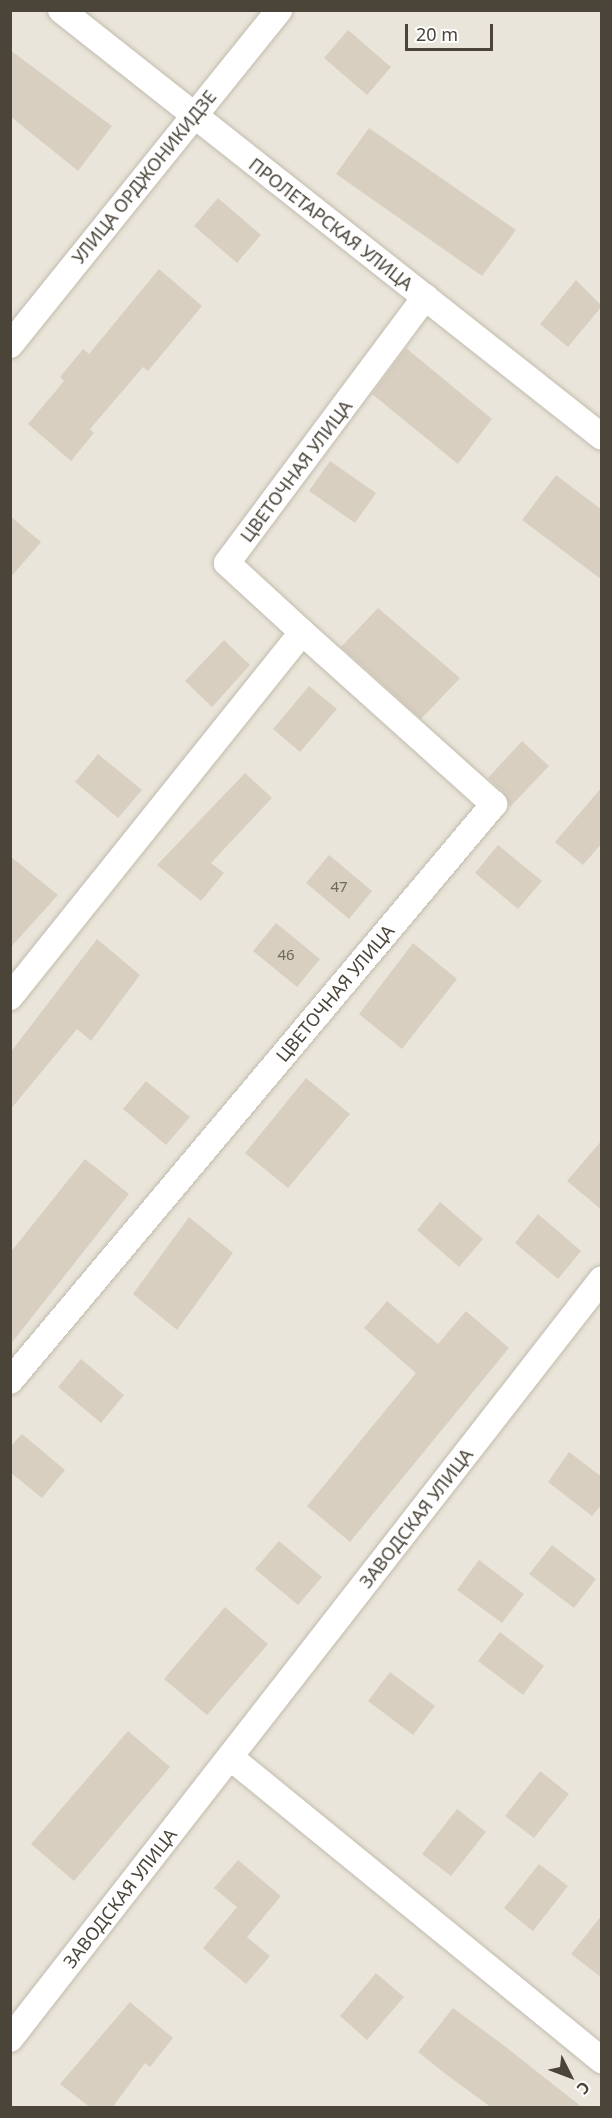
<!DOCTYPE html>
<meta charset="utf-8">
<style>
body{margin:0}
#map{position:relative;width:612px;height:2118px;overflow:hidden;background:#f6f3ec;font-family:"Noto Sans",sans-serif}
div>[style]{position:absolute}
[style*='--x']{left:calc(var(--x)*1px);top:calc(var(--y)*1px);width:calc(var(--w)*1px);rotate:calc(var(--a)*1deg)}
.residential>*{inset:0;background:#eae5da}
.building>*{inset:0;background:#d8cfc1}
.roads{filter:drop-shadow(0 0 2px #c2bbae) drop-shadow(0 0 2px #c2bbae)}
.minor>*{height:26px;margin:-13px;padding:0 13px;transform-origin:13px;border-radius:13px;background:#fff}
span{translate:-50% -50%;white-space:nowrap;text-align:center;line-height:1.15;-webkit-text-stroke:4.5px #fff;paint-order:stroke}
.number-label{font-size:15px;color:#6e675b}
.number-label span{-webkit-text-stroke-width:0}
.street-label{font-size:18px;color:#4b4439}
.frame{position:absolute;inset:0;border:12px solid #4b4439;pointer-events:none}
.north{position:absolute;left:540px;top:2046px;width:60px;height:60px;-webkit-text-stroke:4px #fff;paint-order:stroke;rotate:132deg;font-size:16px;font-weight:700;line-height:24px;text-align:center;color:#4b4439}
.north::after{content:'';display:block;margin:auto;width:21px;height:27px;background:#4b4439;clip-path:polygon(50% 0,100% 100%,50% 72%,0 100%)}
.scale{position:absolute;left:405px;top:24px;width:88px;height:27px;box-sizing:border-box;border:3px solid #4b4439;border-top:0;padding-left:8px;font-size:18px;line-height:21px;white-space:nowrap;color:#4b4439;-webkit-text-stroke:4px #fff;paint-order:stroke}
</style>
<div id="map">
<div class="residential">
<i style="clip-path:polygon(11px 11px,601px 11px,601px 2107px,11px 2108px)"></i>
</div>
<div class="building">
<i style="clip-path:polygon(348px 30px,391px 67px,367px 95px,324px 58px)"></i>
<i style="clip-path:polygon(10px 50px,112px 126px,78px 171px,10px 116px)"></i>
<i style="clip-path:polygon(369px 128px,516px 230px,482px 276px,336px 174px)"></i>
<i style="clip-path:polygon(218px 198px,261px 235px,237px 263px,194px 226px)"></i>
<i style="clip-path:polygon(159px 269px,202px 306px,148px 371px,143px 367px,90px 429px,94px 433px,71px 461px,28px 424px,64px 381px,60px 377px,83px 349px,89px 354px)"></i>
<i style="clip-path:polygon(576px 280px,602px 306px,568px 347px,540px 324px)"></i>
<i style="clip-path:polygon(406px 348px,492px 419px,458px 464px,372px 394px)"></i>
<i style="clip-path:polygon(330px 461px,376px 493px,355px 523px,309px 491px)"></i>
<i style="clip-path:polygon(556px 475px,602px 510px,602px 580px,522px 520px)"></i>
<i style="clip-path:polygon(10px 516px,41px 542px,10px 578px)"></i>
<i style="clip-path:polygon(378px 608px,460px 678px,421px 719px,341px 647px)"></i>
<i style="clip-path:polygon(224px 640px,250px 665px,212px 707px,185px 681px)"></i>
<i style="clip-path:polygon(309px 686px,337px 709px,300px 752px,273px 729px)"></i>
<i style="clip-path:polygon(522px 741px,549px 766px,510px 807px,504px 793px,488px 778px)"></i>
<i style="clip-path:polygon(98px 754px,142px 790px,118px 818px,75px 782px)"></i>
<i style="clip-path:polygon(245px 773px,272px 798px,211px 863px,224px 873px,201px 901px,157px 865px)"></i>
<i style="clip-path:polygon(602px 787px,602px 843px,583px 865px,555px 842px)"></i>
<i style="clip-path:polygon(498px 845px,542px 881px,518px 909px,475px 873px)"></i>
<i style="clip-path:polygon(329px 855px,372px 891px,349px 919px,306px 883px)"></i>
<i style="clip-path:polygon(10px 856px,58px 895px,10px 948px)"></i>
<i style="clip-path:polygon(276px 923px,320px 959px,297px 987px,253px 951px)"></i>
<i style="clip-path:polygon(97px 939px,140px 975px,91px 1041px,77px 1029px,10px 1110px,10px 1053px)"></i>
<i style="clip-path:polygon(413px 943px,457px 979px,402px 1049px,359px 1014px)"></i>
<i style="clip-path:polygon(306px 1078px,350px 1114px,288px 1188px,245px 1153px)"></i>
<i style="clip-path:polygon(146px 1081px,190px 1117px,166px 1145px,123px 1109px)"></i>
<i style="clip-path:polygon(602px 1140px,602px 1210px,567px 1181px)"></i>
<i style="clip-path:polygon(85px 1159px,129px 1194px,10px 1345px,10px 1253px)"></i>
<i style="clip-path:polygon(440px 1202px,483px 1239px,459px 1267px,417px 1230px)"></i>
<i style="clip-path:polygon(538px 1214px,581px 1251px,558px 1279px,515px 1243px)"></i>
<i style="clip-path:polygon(189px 1217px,233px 1253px,177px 1330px,133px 1294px)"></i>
<i style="clip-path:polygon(387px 1301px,438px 1344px,466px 1311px,509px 1348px,350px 1542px,307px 1506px,416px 1373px,364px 1328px)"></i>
<i style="clip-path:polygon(81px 1359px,124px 1395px,101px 1423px,58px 1387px)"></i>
<i style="clip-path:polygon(22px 1434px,65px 1470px,42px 1498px,10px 1472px,10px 1447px)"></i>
<i style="clip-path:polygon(569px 1452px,602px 1477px,602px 1504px,592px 1516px,548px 1482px)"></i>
<i style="clip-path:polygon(279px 1541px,322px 1577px,298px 1605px,255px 1569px)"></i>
<i style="clip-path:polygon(552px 1545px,596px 1579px,574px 1608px,529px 1574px)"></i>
<i style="clip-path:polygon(479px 1560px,524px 1594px,502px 1623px,457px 1590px)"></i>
<i style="clip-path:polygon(225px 1607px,268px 1644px,207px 1715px,164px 1679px)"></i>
<i style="clip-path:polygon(500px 1632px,544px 1666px,523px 1695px,478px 1661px)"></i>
<i style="clip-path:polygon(390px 1672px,435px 1706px,413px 1735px,368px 1701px)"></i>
<i style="clip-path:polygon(128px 1731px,170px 1767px,74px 1881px,31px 1844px)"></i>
<i style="clip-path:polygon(540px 1771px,569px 1794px,534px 1838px,505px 1816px)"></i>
<i style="clip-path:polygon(457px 1809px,486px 1832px,451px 1876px,422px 1854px)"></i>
<i style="clip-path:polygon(238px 1860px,281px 1896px,247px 1937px,270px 1956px,246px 1984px,203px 1948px,237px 1907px,214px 1888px)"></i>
<i style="clip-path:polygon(539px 1864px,568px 1886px,533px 1931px,504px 1908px)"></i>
<i style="clip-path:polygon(602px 1915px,602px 1978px,571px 1954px)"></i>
<i style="clip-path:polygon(376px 1973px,404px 1997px,367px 2040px,340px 2016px)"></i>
<i style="clip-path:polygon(130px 2002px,173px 2038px,150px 2067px,145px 2063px,112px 2108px,91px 2108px,60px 2084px)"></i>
<i style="clip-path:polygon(453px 2008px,502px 2044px,583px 2108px,492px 2108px,447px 2075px,418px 2052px)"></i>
</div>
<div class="roads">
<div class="minor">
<i style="--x:61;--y:10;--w:689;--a:38.28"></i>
<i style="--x:10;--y:345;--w:430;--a:-51.2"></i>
<i style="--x:302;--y:632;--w:102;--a:-137.4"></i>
<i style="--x:227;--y:563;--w:332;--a:-53.3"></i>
<i style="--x:10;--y:997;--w:467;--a:-51.3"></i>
<i style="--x:302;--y:632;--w:258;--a:41.9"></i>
<i style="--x:494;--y:804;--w:753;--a:129.99"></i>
<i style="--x:230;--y:1757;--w:480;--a:39.2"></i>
<i style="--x:10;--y:2039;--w:963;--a:-52.08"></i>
</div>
</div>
<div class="number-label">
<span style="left:339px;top:887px">47</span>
<span style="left:286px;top:955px">46</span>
</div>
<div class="street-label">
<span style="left:144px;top:177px;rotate:-51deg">УЛИЦА ОРДЖОНИКИДЗЕ</span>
<span style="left:331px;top:224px;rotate:38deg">ПРОЛЕТАРСКАЯ УЛИЦА</span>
<span style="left:296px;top:471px;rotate:-53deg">ЦВЕТОЧНАЯ УЛИЦА</span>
<span style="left:335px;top:993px;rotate:-50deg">ЦВЕТОЧНАЯ УЛИЦА</span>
<span style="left:416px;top:1518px;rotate:-52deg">ЗАВОДСКАЯ УЛИЦА</span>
<span style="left:120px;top:1898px;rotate:-52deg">ЗАВОДСКАЯ УЛИЦА</span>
</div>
<div class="frame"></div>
<div class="north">С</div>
<div class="scale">20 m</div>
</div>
